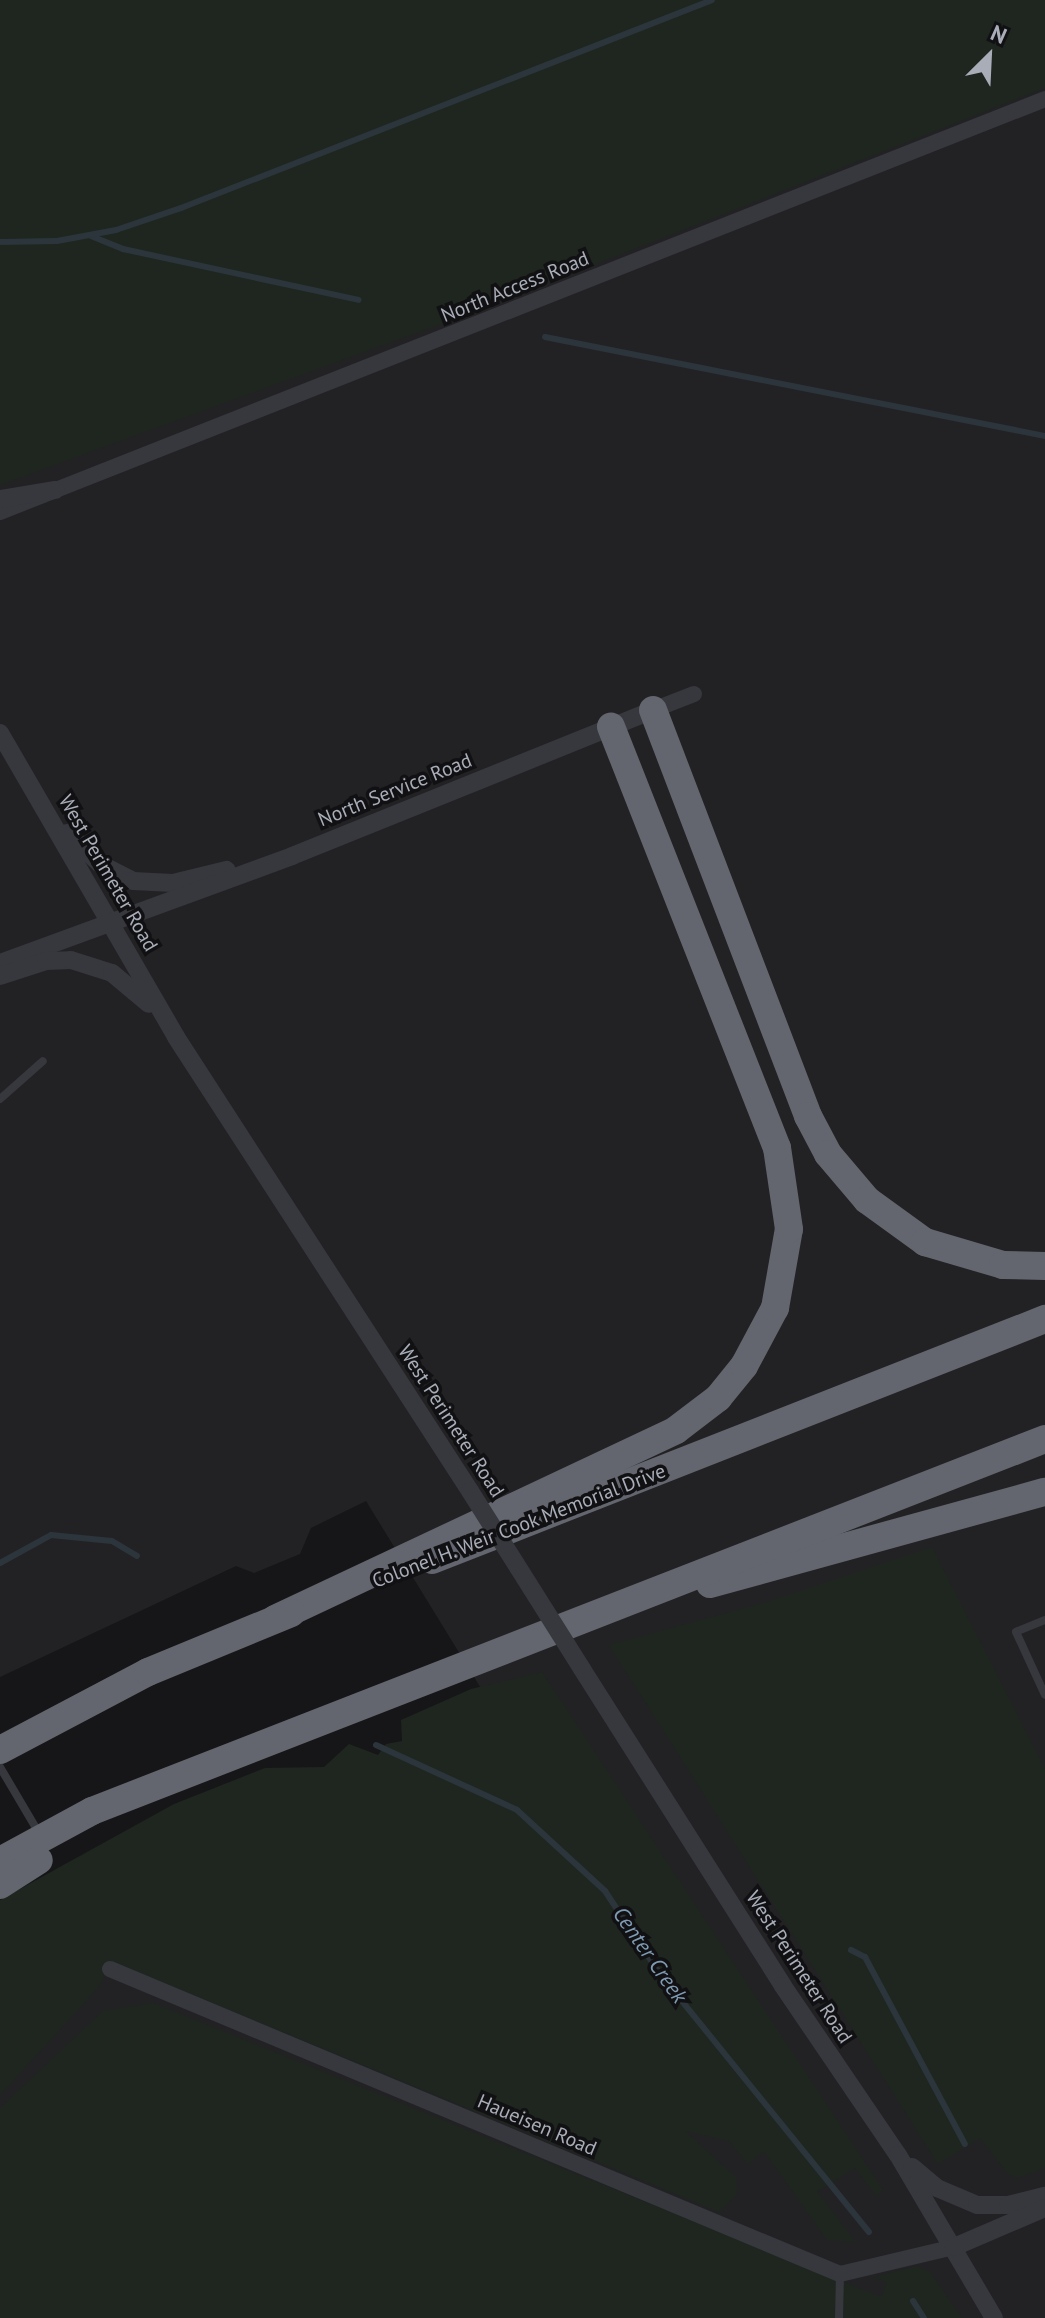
<!DOCTYPE html>
<style>
body{margin:0}
#map{position:relative;width:1045px;height:2318px;overflow:hidden;background:#161618;font-family:"PT Sans",sans-serif}
div>[style]{position:absolute}
[style*='--x']{left:calc(var(--x)*1px);top:calc(var(--y)*1px);width:calc(var(--w)*1px);rotate:calc(var(--a)*1deg)}
.built>*{inset:0;background:#222225}
.green>*{inset:0;background:#1e261f}
.stream>*{height:6px;margin:-3px;padding:0 3px;transform-origin:3px;border-radius:3px;background:#2c353c}
.service>*{height:8px;margin:-4px;padding:0 4px;transform-origin:4px;border-radius:4px;background:#37383d}
.minor>*{height:16px;margin:-8px;padding:0 8px;transform-origin:8px;border-radius:8px;background:#37383d}
.tertiary>*{height:18px;margin:-9px;padding:0 9px;transform-origin:9px;border-radius:9px;background:#37383d}
.motorway>*{height:28px;margin:-14px;padding:0 14px;transform-origin:14px;border-radius:14px;background:#63666e}
.tertiary-bridge>*{height:18px;margin:-9px;padding:0 9px;transform-origin:9px;border-radius:9px;background:#37383d}
span{translate:-50% -50%;white-space:nowrap;text-align:center;line-height:1.15;-webkit-text-stroke:7px #111113;paint-order:stroke}
.street-label{font-size:20px;color:#a8adb8}
.water-label{font-size:22px;color:#7f9bb3;font-style:italic}
.north{position:absolute;left:949px;top:16px;width:80px;height:80px;-webkit-text-stroke:6px #111113;paint-order:stroke;rotate:24deg;font-size:22px;font-weight:700;line-height:32px;text-align:center;color:#a8adb8}
.north::after{content:'';display:block;margin:auto;width:28px;height:36px;background:#a8adb8;clip-path:polygon(50% 0,100% 100%,50% 72%,0 100%)}
</style>
<div id="map">
<div class="built">
<i style="clip-path:polygon(0 0,1045px 0,1045px 2318px,0 2318px,0 2025px,65px 1973px,541px 1786px,366px 1501px,311px 1528px,300px 1554px,254px 1573px,236px 1566px,0 1677px)"></i>
</div>
<div class="green">
<i style="clip-path:polygon(0 0,1045px 0,1045px 88px,471px 313px,0 485px)"></i>
<i style="clip-path:polygon(932px 1547px,1045px 1769px,1045px 2168px,1017px 2178px,1008px 2174px,980px 2138px,938px 2164px,609px 1645px,767px 1602px)"></i>
<i style="clip-path:polygon(542px 1672px,883px 2190px,876px 2196px,855px 2168px,817px 2192px,856px 2242px,827px 2240px,764px 2151px,748px 2164px,729px 2141px,685px 2131px,736px 2177px,737px 2195px,719px 2212px,113px 1962px,97px 1989px,0 2095px,0 1900px,174px 1804px,265px 1768px,324px 1767px,349px 1744px,378px 1755px,386px 1744px,402px 1741px,401px 1720px,471px 1689px)"></i>
<i style="clip-path:polygon(153px 2003px,881px 2297px,887px 2283px,874px 2277px,917px 2266px,930px 2272px,962px 2318px,0 2318px,0 2108px,103px 2011px)"></i>
</div>
<div class="stream">
<i style="--x:91;--y:236;--w:35;--a:22"></i>
<i style="--x:123;--y:249;--w:241;--a:12.2"></i>
<i style="--x:0;--y:242;--w:57;--a:-1"></i>
<i style="--x:57;--y:241;--w:60;--a:-10.6"></i>
<i style="--x:116;--y:230;--w:69;--a:-18.7"></i>
<i style="--x:181;--y:208;--w:570;--a:-21.39"></i>
<i style="--x:545;--y:337;--w:510;--a:11.2"></i>
<i style="--x:0;--y:1563;--w:58;--a:-28.8"></i>
<i style="--x:51;--y:1535;--w:61;--a:5.6"></i>
<i style="--x:112;--y:1541;--w:29;--a:31"></i>
<i style="--x:376;--y:1745;--w:155;--a:24.7"></i>
<i style="--x:517;--y:1810;--w:120;--a:42.6"></i>
<i style="--x:605;--y:1891;--w:100;--a:56.5"></i>
<i style="--x:660;--y:1974;--w:332;--a:51"></i>
<i style="--x:851;--y:1950;--w:16;--a:27"></i>
<i style="--x:865;--y:1957;--w:212;--a:61.9"></i>
<i style="--x:913;--y:2301;--w:20;--a:57"></i>
</div>
<div class="service">
<i style="--x:0;--y:1099;--w:57;--a:-41.5"></i>
<i style="--x:1045;--y:1620;--w:31;--a:158"></i>
<i style="--x:1016;--y:1632;--w:69;--a:65.3"></i>
<i style="--x:0;--y:1767;--w:79;--a:59.5"></i>
<i style="--x:839;--y:2318;--w:44;--a:-88.7"></i>
</div>
<div class="minor">
<i style="--x:0;--y:512;--w:1124;--a:-21.56"></i>
<i style="--x:653;--y:710;--w:44;--a:-21.3"></i>
<i style="--x:110;--y:1969;--w:791;--a:22.68"></i>
<i style="--x:840;--y:2274;--w:117;--a:-13.3"></i>
</div>
<div class="tertiary">
<i style="--x:0;--y:499;--w:56;--a:-9.3"></i>
<i style="--x:0;--y:733;--w:351;--a:59.9"></i>
<i style="--x:176;--y:1037;--w:541;--a:57.07"></i>
<i style="--x:67;--y:833;--w:45;--a:43.2"></i>
<i style="--x:100;--y:864;--w:37;--a:27"></i>
<i style="--x:133;--y:881;--w:40;--a:2.9"></i>
<i style="--x:173;--y:883;--w:55;--a:-13.8"></i>
<i style="--x:0;--y:963;--w:311;--a:-20.1"></i>
<i style="--x:292;--y:856;--w:389;--a:-22"></i>
<i style="--x:0;--y:976;--w:48;--a:-18.1"></i>
<i style="--x:46;--y:961;--w:25;--a:-2"></i>
<i style="--x:71;--y:960;--w:43;--a:17.6"></i>
<i style="--x:112;--y:973;--w:48;--a:40"></i>
<i style="--x:582;--y:1669;--w:375;--a:57.6"></i>
<i style="--x:783;--y:1986;--w:204;--a:55.8"></i>
<i style="--x:898;--y:2155;--w:189;--a:59.5"></i>
<i style="--x:912;--y:2167;--w:33;--a:40"></i>
<i style="--x:937;--y:2188;--w:43;--a:23"></i>
<i style="--x:977;--y:2205;--w:31;--a:0"></i>
<i style="--x:1008;--y:2205;--w:38;--a:-14"></i>
<i style="--x:954;--y:2247;--w:99;--a:-23.2"></i>
</div>
<div class="motorway">
<i style="--x:653;--y:710;--w:435;--a:69.1"></i>
<i style="--x:808;--y:1116;--w:43;--a:62.2"></i>
<i style="--x:828;--y:1154;--w:60;--a:49.7"></i>
<i style="--x:867;--y:1200;--w:72;--a:35.9"></i>
<i style="--x:925;--y:1242;--w:81;--a:16.4"></i>
<i style="--x:1003;--y:1265;--w:42;--a:1.4"></i>
<i style="--x:432;--y:1560;--w:659;--a:-21.46"></i>
<i style="--x:710;--y:1584;--w:347;--a:-15.4"></i>
<i style="--x:275;--y:1619;--w:443;--a:-25.2"></i>
<i style="--x:676;--y:1430;--w:53;--a:-37.3"></i>
<i style="--x:718;--y:1398;--w:41;--a:-50.9"></i>
<i style="--x:744;--y:1366;--w:66;--a:-61.9"></i>
<i style="--x:775;--y:1308;--w:80;--a:-80"></i>
<i style="--x:789;--y:1229;--w:82;--a:-98.4"></i>
<i style="--x:777;--y:1148;--w:453;--a:-111.5"></i>
<i style="--x:0;--y:1750;--w:167;--a:-27.8"></i>
<i style="--x:148;--y:1672;--w:155;--a:-22.4"></i>
<i style="--x:0;--y:1861;--w:105;--a:-28.5"></i>
<i style="--x:92;--y:1811;--w:1023;--a:-21.32"></i>
<i style="--x:0;--y:1885;--w:46;--a:-32.7"></i>
</div>
<div class="tertiary-bridge">
<i style="--x:470;--y:1491;--w:210;--a:57.8"></i>
</div>
<div class="street-label">
<span style="left:515px;top:287px;rotate:-22deg">North Access Road</span>
<span style="left:395px;top:790px;rotate:-22deg">North Service Road</span>
<span style="left:108px;top:873px;rotate:60deg">West Perimeter Road</span>
<span style="left:451px;top:1421px;rotate:57deg">West Perimeter Road</span>
<span style="left:519px;top:1526px;rotate:-21deg">Colonel H. Weir Cook Memorial Drive</span>
<span style="left:799px;top:1967px;rotate:57deg">West Perimeter Road</span>
<span style="left:537px;top:2125px;rotate:23deg">Haueisen Road</span>
</div>
<div class="water-label">
<span style="left:650px;top:1955px;rotate:55deg">Center Creek</span>
</div>
<div class="north">N</div>
</div>
